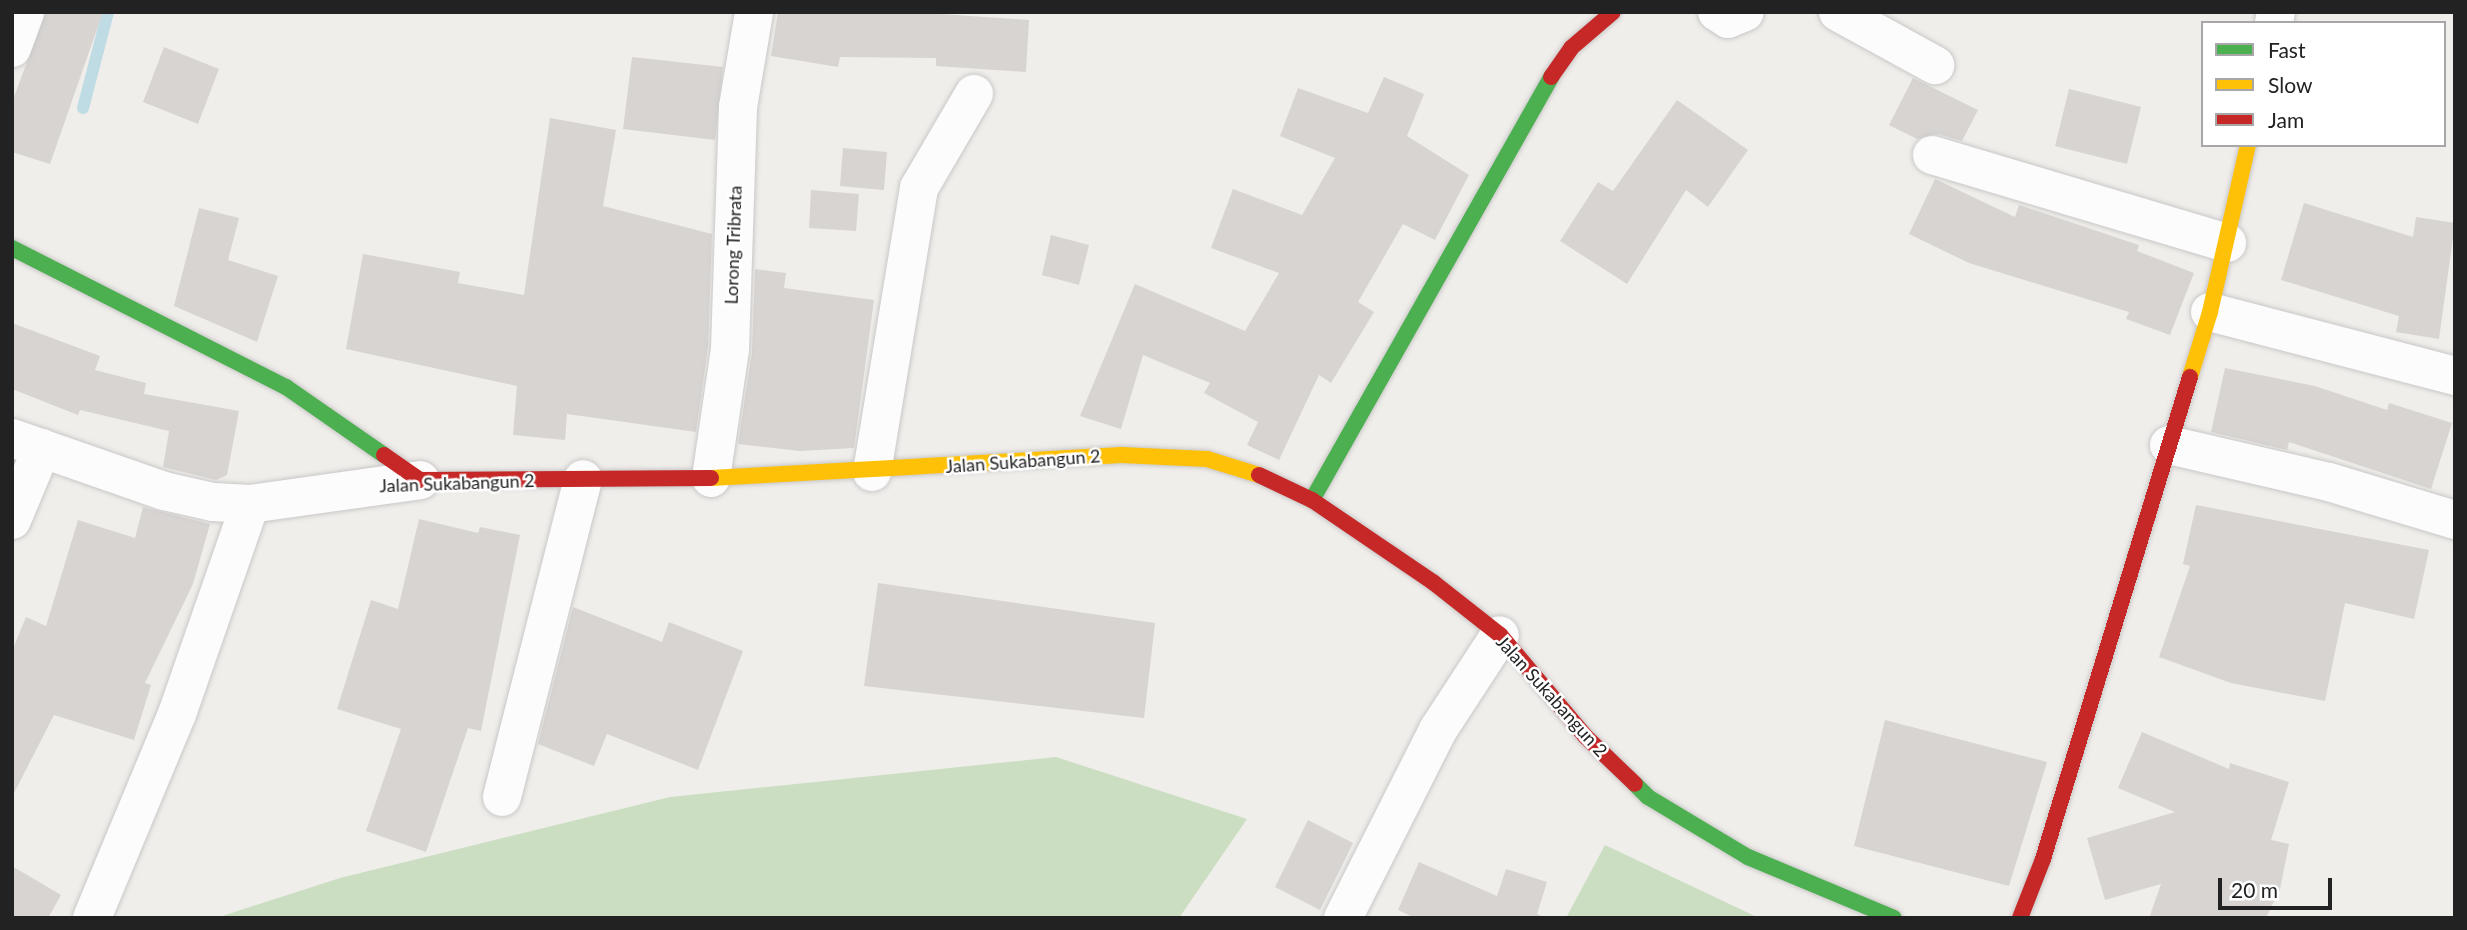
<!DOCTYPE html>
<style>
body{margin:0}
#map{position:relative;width:2467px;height:930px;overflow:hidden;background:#f0eeeb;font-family:Lato,sans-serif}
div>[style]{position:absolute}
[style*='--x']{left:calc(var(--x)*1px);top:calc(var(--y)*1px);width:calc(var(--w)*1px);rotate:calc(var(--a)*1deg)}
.forest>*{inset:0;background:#cbdec1}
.stream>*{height:12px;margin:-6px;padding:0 6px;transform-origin:6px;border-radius:6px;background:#bfdbe3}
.building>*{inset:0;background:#d7d4d2}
.roads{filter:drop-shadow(0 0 2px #c9c8c7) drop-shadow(0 0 2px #c9c8c7)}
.street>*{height:38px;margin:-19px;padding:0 19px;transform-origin:19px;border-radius:19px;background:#fdfcfc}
.fast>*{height:16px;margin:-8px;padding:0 8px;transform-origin:8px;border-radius:8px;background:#4caf50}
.slow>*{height:16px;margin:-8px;padding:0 8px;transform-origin:8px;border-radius:8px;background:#ffc107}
.jam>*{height:16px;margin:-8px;padding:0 8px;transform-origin:8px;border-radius:8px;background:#c62828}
span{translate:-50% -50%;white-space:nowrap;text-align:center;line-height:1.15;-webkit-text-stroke:5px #fff;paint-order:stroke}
.street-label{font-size:18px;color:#222}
.frame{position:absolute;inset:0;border:14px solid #222;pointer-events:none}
.legend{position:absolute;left:2201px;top:21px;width:245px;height:126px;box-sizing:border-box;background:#fff;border:2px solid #a7a7a7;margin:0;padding:9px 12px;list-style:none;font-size:21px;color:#222}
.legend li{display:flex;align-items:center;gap:14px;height:35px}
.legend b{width:35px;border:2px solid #a7a7a7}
.scale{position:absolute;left:2218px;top:878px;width:114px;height:32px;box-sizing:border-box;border:4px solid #222;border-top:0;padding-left:9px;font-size:21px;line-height:24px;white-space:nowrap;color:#222;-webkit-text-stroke:5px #fff;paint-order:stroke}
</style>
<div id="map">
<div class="forest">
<i style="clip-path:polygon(1056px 757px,1247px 819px,1179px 918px,216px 918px,340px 878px,670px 797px)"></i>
<i style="clip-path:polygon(1605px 845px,1759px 918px,1566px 918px)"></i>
</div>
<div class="stream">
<i style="--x:83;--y:108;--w:99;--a:-75.4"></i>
</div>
<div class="building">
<i style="clip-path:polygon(46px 12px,103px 12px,50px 164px,12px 152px,12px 102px)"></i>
<i style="clip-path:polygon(778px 12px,912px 12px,1029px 20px,1026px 72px,936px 66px,936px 58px,840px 57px,838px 67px,771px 56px)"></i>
<i style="clip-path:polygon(164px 47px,219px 69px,198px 124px,143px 102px)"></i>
<i style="clip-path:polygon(632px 57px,723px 67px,715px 140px,623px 129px)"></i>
<i style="clip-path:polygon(1384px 77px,1424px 94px,1407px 136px,1469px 175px,1435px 240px,1403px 224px,1358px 302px,1374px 312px,1331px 383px,1319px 375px,1279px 460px,1247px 445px,1258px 422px,1204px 393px,1210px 383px,1143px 355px,1121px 429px,1080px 416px,1135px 284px,1245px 331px,1279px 273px,1211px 248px,1233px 189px,1302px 215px,1335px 158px,1280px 136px,1298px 88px,1368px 113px)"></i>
<i style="clip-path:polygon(1913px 78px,1978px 110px,1962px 141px,1938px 134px,1917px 139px,1889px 125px)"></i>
<i style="clip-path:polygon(2069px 89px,2141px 107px,2127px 164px,2055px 146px)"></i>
<i style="clip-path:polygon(1677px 100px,1748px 150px,1708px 207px,1686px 190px,1627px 284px,1560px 241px,1598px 182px,1613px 191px)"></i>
<i style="clip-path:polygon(550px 118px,616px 130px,603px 206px,712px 234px,708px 347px,696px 432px,567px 414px,565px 440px,513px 435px,517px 386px,346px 349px,363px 254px,460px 272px,458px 283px,524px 295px)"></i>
<i style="clip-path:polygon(843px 148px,887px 152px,884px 190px,840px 186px)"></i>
<i style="clip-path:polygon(1935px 179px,2015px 217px,2019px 205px,2139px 245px,2137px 251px,2194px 273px,2170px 335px,2126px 319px,2129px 312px,1969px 263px,1909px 234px)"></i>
<i style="clip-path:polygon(811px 190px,859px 194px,856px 231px,809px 228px)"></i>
<i style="clip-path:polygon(2304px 203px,2413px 237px,2416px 217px,2455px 223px,2439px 339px,2396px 332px,2399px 316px,2281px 280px)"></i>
<i style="clip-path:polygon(199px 208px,239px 218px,228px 260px,278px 276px,257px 342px,174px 306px)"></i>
<i style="clip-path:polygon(1051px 235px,1089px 245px,1079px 285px,1042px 275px)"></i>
<i style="clip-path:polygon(755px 269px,786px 273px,784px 288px,874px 300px,854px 448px,800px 451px,738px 444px,752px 352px)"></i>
<i style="clip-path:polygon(12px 323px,100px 356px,95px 370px,146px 383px,144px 394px,239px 411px,227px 475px,216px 480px,163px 467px,169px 431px,80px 410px,78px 415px,12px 389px)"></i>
<i style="clip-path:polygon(2225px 368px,2315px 386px,2387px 410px,2389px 403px,2452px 423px,2431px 489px,2289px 442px,2287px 450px,2211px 432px)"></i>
<i style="clip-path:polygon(2196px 505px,2429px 550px,2414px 619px,2345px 603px,2325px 701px,2231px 683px,2159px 657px,2190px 566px,2183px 564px)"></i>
<i style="clip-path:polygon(143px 507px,210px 524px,193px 584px,145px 683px,151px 685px,134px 740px,54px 715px,12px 797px,12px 651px,26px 617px,46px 626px,78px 520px,135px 538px)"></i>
<i style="clip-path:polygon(419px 519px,478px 533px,480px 527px,520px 535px,481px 731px,468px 728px,426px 852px,366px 831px,401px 729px,337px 709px,371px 600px,398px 609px)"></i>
<i style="clip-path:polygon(878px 583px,1155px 623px,1144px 718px,864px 686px)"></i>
<i style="clip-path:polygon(573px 607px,662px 642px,669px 622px,743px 651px,698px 770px,607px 734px,594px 766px,538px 744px)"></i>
<i style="clip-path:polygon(1885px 720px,2047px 762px,2009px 886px,1854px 846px)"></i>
<i style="clip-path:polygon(2142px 732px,2229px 769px,2230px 763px,2289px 782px,2271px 840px,2289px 844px,2280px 889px,2266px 918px,2149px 918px,2161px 884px,2105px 900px,2087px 838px,2175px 812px,2118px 788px)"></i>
<i style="clip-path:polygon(1308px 820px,1353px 843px,1320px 910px,1275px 887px)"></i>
<i style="clip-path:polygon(1419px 862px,1497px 896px,1506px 869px,1547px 882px,1537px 914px,1546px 918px,1415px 918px,1398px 910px)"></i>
<i style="clip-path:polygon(12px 866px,61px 895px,48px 918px,12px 918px)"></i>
</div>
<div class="roads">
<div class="street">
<i style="--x:1717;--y:12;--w:13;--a:32"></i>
<i style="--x:1728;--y:19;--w:18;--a:-22"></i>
<i style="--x:1838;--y:12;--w:111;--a:28.7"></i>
<i style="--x:2274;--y:23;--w:11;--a:-80"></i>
<i style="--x:12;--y:48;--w:38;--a:-70"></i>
<i style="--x:1932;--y:155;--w:308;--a:16.6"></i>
<i style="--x:2210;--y:312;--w:253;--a:14.6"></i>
<i style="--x:12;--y:438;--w:161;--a:19.2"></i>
<i style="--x:164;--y:491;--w:50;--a:12.7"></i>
<i style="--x:213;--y:502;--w:37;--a:3"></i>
<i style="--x:250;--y:504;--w:172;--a:-8"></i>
<i style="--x:2169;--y:445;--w:164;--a:13"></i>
<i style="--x:2329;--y:482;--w:132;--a:16.8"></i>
<i style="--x:872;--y:472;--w:288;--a:-80.6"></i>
<i style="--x:919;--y:188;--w:109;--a:-59.7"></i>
<i style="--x:711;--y:478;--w:130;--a:-81.6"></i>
<i style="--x:730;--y:349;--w:242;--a:-88.1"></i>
<i style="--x:738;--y:107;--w:96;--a:-80.4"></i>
<i style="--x:12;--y:520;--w:78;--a:-67.4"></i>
<i style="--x:502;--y:797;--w:328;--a:-75.7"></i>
<i style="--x:92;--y:918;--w:221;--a:-67.4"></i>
<i style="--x:177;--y:714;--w:222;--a:-70.8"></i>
<i style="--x:1343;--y:918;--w:211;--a:-63.2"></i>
<i style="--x:1438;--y:730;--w:113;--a:-56.9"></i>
</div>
<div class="fast">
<i style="--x:12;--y:248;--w:307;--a:26.9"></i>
<i style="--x:286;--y:387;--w:119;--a:34.8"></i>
<i style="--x:1312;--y:500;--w:486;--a:-60.5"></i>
<i style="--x:1635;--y:784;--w:18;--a:45"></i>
<i style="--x:1648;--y:797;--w:117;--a:31"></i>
<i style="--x:1748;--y:857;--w:158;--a:22.7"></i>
</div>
<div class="slow">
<i style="--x:2190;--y:377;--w:68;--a:-72.9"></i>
<i style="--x:2210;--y:312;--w:171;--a:-77.2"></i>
<i style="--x:711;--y:478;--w:411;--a:-3.2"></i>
<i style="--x:1121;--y:455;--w:86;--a:2.7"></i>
<i style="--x:1207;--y:459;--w:54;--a:17.1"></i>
</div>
<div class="jam">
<i style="--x:1551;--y:77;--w:35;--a:-55"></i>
<i style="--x:1571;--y:48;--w:55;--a:-40.6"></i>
<i style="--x:384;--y:455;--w:44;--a:34.8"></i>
<i style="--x:420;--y:480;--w:291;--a:-0.4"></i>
<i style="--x:1259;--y:475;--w:59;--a:25.3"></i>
<i style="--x:1312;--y:500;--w:148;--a:34.2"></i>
<i style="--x:1434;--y:583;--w:84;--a:38.2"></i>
<i style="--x:1500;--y:635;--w:132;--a:49.9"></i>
<i style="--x:1585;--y:736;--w:69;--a:43.8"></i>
<i style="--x:2020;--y:918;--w:63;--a:-68.7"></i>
<i style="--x:2043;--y:859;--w:504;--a:-73.04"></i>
</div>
</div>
<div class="street-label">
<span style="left:733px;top:245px;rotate:-88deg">Lorong Tribrata</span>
<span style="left:1023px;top:461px;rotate:-4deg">Jalan Sukabangun 2</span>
<span style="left:457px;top:483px;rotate:-2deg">Jalan Sukabangun 2</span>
<span style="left:1552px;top:696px;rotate:48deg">Jalan Sukabangun 2</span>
</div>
<div class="frame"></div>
<ul class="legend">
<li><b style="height:9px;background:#4caf50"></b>Fast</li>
<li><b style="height:9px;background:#ffc107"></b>Slow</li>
<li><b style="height:9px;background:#c62828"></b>Jam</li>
</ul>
<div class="scale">20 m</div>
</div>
